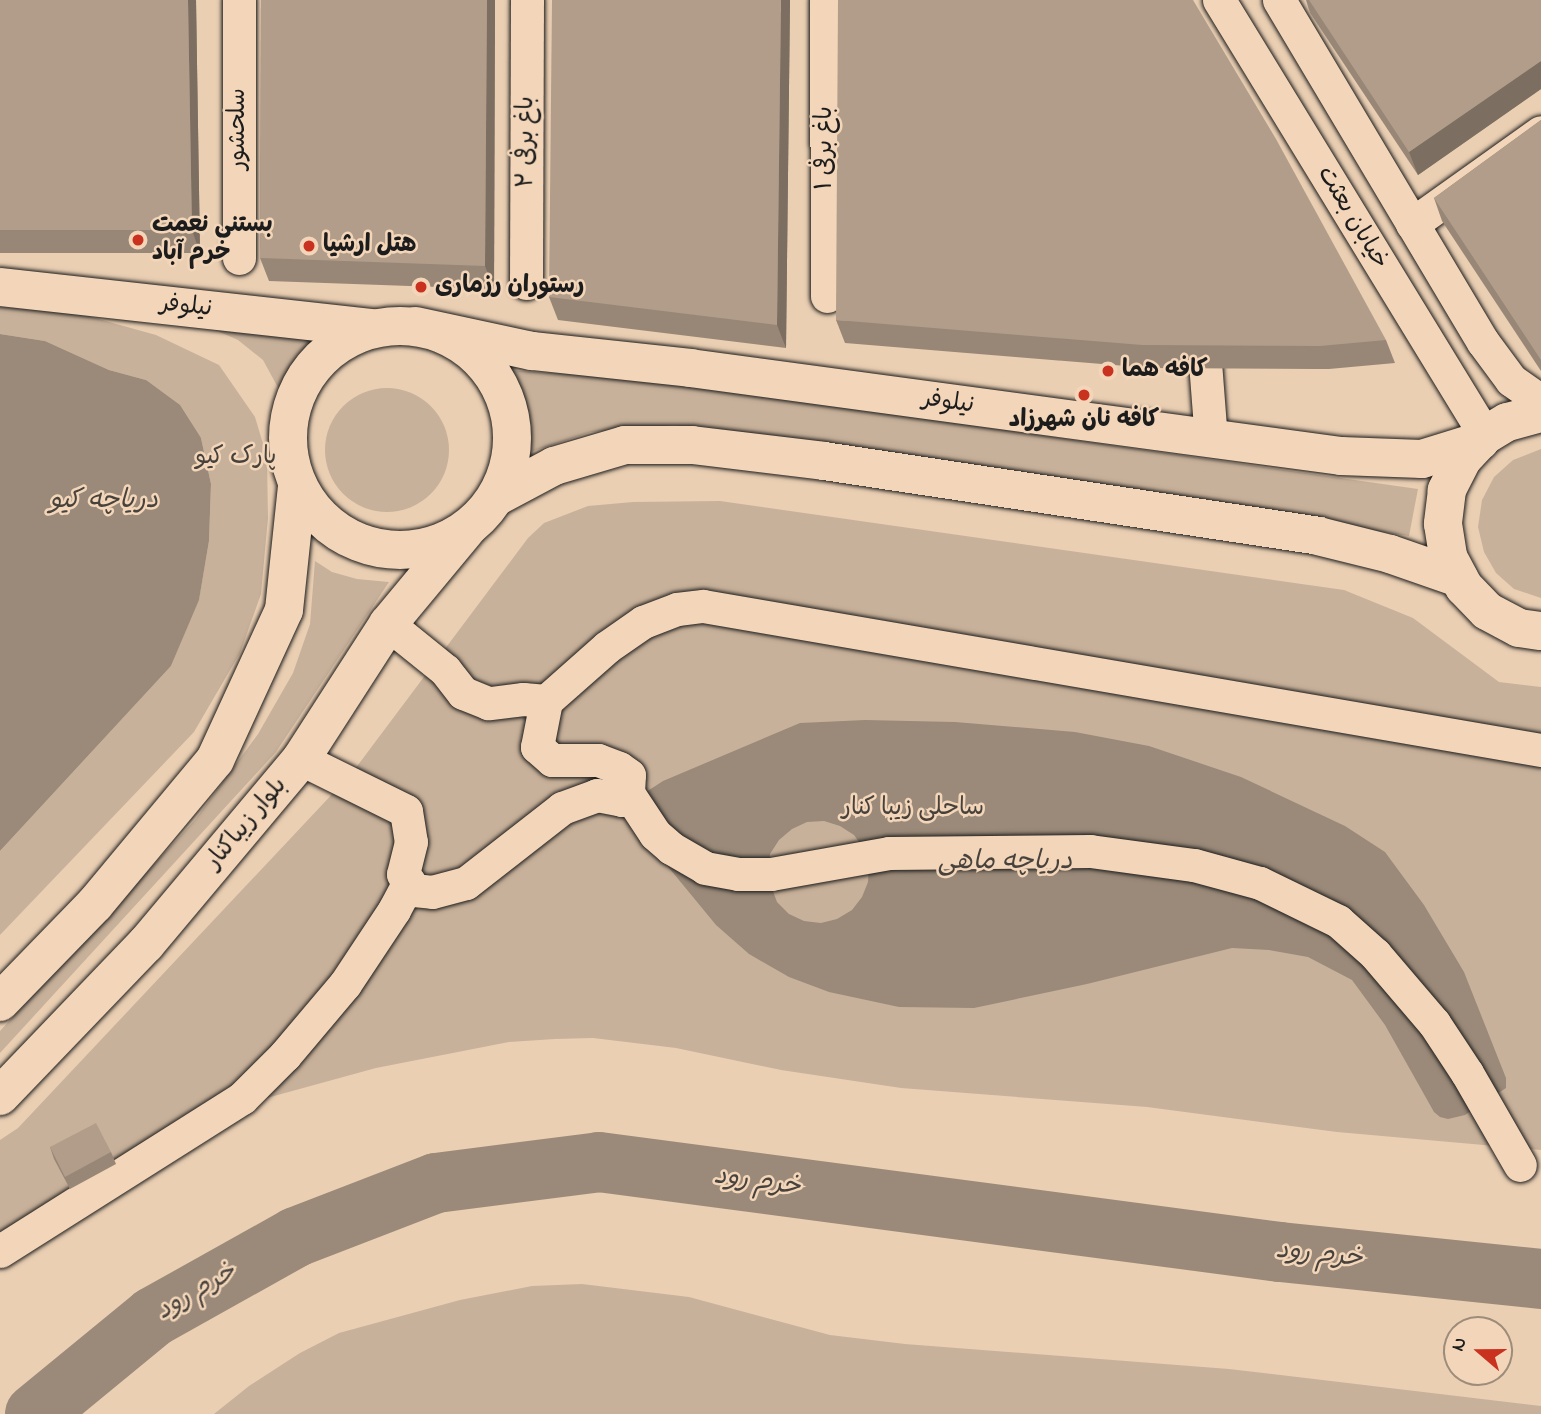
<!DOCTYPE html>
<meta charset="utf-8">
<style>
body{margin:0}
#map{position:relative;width:1541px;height:1414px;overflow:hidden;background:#eacfb3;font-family:"Indie Flower","Playpen Sans Arabic",sans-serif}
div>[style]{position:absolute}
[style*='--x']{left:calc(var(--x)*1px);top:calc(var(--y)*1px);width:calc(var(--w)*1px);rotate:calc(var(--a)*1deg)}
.green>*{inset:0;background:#c8b19a}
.round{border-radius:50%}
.water>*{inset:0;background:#9b8a79}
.river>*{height:60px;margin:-30px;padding:0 30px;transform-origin:30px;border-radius:30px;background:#9b8a79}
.roads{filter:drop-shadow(0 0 2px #1c1c1c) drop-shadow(0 0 2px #1c1c1c)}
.minor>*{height:33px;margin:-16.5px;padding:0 16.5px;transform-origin:16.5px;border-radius:16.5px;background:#f3d6b9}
.major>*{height:38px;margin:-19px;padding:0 19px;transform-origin:19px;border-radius:19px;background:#f3d6b9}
.major>.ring{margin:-19px;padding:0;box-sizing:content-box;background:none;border:38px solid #f3d6b9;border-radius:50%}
.wall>*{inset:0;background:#988776}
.shaded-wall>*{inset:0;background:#7c6e60}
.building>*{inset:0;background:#b19d89}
.dots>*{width:19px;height:19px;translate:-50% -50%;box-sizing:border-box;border:4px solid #f3d6b9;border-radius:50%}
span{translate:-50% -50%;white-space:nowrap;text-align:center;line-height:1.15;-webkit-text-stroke:5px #f3d6b9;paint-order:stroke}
.street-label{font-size:24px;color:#1c1c1c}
.poi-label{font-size:24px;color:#1c1c1c;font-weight:700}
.left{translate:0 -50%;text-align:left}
.park-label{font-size:24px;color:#47413c}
.water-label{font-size:26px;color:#48423d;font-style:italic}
.north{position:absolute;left:1443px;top:1316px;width:70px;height:70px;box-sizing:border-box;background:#f3d6b9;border:2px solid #9d8c7a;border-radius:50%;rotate:290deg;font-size:19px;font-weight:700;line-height:28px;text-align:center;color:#1c1c1c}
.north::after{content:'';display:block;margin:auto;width:24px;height:32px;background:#c8321e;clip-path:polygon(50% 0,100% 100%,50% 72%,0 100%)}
</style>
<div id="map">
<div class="green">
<i style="clip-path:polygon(0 307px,77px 313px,156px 335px,219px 365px,255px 417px,267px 457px,268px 518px,261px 594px,240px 653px,194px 732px,0 935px,0 851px,171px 666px,199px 599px,209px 541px,211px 484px,201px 438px,146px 380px,109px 370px,45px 341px,0 334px)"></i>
<i style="clip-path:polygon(174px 312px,321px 340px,304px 355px,282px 395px,263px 360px,238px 340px)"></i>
<i style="clip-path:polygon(502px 370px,647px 379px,1418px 489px,1409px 536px,675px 425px,591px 432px,518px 456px,521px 422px,515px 397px)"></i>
<i class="round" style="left:325px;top:388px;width:124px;height:124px"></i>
<i style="clip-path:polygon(1541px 449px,1541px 598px,1514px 589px,1496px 573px,1484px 552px,1478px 527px,1482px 500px,1494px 477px,1513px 460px)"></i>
<i style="clip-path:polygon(720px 501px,1344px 590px,1413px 618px,1499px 682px,1541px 687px,1541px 1150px,1337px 1132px,1147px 1107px,901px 1088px,781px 1070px,676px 1048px,593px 1038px,555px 1039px,509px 1042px,376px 1068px,241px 1105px,0 1259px,0 1140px,18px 1128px,352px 773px,528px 538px,544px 523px,588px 506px,633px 502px)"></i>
<i style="clip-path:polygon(315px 561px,332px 572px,357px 579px,389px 582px,276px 752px,0 1053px,0 1031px,195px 820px,258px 734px,293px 673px,310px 624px)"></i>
<i style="clip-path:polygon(582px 1284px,689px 1297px,830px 1335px,905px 1344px,1229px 1369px,1541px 1406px,1541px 1414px,214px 1414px,249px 1386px,300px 1353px,339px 1333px,460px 1300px,532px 1286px)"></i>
</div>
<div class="water">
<i style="clip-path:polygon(0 334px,45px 341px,109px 370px,146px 380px,180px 405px,201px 438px,211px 484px,209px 541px,199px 600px,171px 666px,0 851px)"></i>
<i style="clip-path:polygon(evenodd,865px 720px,955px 722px,1075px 732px,1149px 746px,1241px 777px,1345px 826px,1385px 852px,1424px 905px,1464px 972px,1506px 1078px,1506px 1088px,1465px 1115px,1448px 1119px,1440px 1117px,1434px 1112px,1385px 1025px,1352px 980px,1308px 957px,1269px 950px,1232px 948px,1087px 984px,974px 1008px,899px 1007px,829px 992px,789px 977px,749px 954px,716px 925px,651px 846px,643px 794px,663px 781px,800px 723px,865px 720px,824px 821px,840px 826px,854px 835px,864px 849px,869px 865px,868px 882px,862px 897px,852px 910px,837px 919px,821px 923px,804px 921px,789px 914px,777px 902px,767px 875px,770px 854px,779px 840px,792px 829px,807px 822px,824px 821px)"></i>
</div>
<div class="river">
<i style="--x:35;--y:1414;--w:153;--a:-39.4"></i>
<i style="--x:153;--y:1317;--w:164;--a:-29.2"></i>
<i style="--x:296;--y:1237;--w:150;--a:-21.1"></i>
<i style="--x:436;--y:1183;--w:164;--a:-7.3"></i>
<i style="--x:599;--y:1162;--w:687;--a:7.53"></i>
<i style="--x:1280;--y:1252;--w:262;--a:5.9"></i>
</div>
<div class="roads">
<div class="minor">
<i style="--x:239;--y:0;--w:258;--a:90"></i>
<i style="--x:826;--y:0;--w:296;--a:89.8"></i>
<i style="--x:1219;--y:0;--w:510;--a:58.55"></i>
<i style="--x:1279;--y:0;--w:398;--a:59.2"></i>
<i style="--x:1483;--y:342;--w:47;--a:53.6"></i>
<i style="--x:1511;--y:380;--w:37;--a:35"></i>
<i style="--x:1412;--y:224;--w:158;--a:-35.5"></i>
<i style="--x:526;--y:283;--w:283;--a:-89.8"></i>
<i style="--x:1202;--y:323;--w:116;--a:85.6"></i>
<i style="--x:546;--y:701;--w:81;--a:-41.5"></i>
<i style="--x:607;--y:647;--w:44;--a:-34.8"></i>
<i style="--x:643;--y:622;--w:36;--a:-21"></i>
<i style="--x:677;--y:609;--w:26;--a:-7"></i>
<i style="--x:703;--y:606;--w:850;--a:9.75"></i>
<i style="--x:301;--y:759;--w:117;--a:26.3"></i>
<i style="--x:406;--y:811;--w:31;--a:81"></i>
<i style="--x:411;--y:842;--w:33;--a:104"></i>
<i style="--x:403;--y:874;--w:19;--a:55"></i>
<i style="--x:414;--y:890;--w:18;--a:6"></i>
<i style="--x:432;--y:892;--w:35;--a:-15"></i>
<i style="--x:466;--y:883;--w:122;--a:-38"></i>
<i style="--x:562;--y:808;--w:37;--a:-20"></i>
<i style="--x:597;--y:795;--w:25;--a:11"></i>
<i style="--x:622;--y:800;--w:9;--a:-49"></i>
<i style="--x:628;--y:793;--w:18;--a:-87"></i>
<i style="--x:629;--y:775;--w:12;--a:-145"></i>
<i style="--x:619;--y:768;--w:22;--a:-159"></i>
<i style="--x:598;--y:760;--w:46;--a:180"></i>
<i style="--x:552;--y:760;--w:20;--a:-139"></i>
<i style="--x:537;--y:747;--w:47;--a:-78.9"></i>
<i style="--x:546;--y:701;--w:23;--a:-175"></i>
<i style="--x:523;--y:699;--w:35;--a:173"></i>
<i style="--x:488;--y:703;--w:27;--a:-158"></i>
<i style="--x:463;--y:693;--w:29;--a:-128"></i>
<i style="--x:445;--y:670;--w:73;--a:-141.1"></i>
<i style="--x:628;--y:793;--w:49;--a:56.6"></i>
<i style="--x:655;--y:834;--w:21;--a:41"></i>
<i style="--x:671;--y:848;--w:39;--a:30"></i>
<i style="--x:705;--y:868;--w:34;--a:10"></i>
<i style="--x:738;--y:874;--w:33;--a:0"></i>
<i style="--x:771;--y:874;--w:120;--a:-10.1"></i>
<i style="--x:889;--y:853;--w:201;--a:-0.6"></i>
<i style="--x:1090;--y:851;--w:105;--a:7.7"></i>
<i style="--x:1194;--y:865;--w:68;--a:15.3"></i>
<i style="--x:1260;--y:883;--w:87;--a:26"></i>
<i style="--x:1338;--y:921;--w:50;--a:41.7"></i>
<i style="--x:1375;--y:954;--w:91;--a:49.5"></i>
<i style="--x:1434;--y:1023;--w:60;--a:56.6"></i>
<i style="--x:1467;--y:1073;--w:106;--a:60.1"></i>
<i style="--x:0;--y:1251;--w:286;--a:-32.3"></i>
<i style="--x:242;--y:1098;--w:61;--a:-45"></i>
<i style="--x:285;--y:1055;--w:93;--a:-49.8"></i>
<i style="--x:345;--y:984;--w:89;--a:-56.5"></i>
<i style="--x:394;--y:910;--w:32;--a:-62"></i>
</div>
<div class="major">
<i style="--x:0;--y:287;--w:374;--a:6.3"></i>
<i class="ring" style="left:288px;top:326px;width:186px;height:186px"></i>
<i style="--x:416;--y:326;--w:119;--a:12.2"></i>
<i style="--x:532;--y:351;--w:159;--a:6.1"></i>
<i style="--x:690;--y:368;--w:657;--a:7.7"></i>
<i style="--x:1341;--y:456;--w:81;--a:2.1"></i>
<i style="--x:1422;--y:459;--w:61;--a:-17.2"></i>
<i style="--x:1541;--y:413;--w:35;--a:165"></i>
<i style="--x:1507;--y:422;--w:26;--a:149"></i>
<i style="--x:1485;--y:435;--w:34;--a:133"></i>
<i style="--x:1462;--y:460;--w:34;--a:117"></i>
<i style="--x:1447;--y:490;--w:34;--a:97"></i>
<i style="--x:1443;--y:524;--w:33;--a:81"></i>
<i style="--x:1448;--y:557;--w:34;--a:62"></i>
<i style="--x:1464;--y:587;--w:33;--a:46"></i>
<i style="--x:1487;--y:611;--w:36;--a:28"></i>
<i style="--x:1519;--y:628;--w:22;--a:8"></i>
<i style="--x:496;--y:497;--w:66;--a:-28.1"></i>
<i style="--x:554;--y:466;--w:74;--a:-16.5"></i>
<i style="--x:625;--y:445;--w:67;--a:0"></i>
<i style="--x:692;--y:445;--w:133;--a:6.9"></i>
<i style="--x:824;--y:461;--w:500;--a:8.6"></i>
<i style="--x:1318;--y:536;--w:74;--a:14"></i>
<i style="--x:1390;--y:554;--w:73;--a:19.2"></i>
<i style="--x:0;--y:1002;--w:136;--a:-45.9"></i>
<i style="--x:95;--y:904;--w:187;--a:-50.2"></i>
<i style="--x:215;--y:760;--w:165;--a:-65.3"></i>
<i style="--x:284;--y:610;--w:125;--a:-84"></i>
<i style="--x:0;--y:1096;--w:211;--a:-46.2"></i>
<i style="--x:146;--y:944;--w:241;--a:-50"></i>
<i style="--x:301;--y:759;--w:161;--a:-57.2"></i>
<i style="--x:388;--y:624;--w:122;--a:-50.3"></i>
</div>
</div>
<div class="wall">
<i style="clip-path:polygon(0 0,196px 0,200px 253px,0 253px)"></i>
<i style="clip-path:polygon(261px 0,495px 0,494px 289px,269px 281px,260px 258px)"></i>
<i style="clip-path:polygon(790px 0,786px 348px,558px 320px,549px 297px)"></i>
<i style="clip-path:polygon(1306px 0,1541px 0,1541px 89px,1418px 175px,1310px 13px)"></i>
<i style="clip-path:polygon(1541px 120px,1541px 371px,1442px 221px,1434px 198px)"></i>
<i style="clip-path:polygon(836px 320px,1386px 340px,1395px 363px,1329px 369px,1151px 368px,845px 343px)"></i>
<i style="clip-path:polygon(50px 1147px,111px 1152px,116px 1164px,70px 1189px,54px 1159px)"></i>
</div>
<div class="shaded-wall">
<i style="clip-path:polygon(188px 0,196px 0,200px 253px,192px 230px)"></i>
<i style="clip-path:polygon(487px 0,495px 0,494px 289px,485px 266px)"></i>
<i style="clip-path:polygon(781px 0,790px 0,786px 348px,777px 325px)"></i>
<i style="clip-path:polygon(1541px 61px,1541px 89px,1418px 175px,1409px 152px)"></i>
</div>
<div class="building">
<i style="clip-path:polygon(0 0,188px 0,192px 230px,0 230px)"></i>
<i style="clip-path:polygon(261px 0,487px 0,485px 266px,260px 258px)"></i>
<i style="clip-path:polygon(552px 0,781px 0,777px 325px,549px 297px)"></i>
<i style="clip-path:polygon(838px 0,1193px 0,1276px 139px,1386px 340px,1320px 346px,1142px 345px,836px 320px)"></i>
<i style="clip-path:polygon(1309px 0,1541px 0,1541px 61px,1409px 152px)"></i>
<i style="clip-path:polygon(1541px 120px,1541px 360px,1434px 198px)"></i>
<i style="clip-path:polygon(96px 1123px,111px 1152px,65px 1177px,50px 1147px)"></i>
</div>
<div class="dots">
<i style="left:138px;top:240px;background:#c8321e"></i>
<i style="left:309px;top:246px;background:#c8321e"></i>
<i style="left:421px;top:287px;background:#c8321e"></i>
<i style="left:1108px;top:371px;background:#c8321e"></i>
<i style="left:1084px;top:395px;background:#c8321e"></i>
</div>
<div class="street-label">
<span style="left:239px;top:129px;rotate:-90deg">سلحشور</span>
<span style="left:527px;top:142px;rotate:-90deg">باغ برفی ۲</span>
<span style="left:826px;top:148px;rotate:-90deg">باغ برفی ۱</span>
<span style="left:1352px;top:218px;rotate:59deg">خیابان بعثت</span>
<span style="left:186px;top:307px;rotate:6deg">نیلوفر</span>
<span style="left:948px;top:403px;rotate:8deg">نیلوفر</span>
<span style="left:247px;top:824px;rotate:-50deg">بلوار زیباکنار</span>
</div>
<div class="poi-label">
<span class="left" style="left:152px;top:240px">بستنی نعمت<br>خرم آباد</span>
<span class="left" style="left:323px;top:246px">هتل ارشیا</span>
<span class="left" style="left:435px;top:287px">رستوران رزماری</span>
<span class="left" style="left:1122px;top:371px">کافه هما</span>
<span style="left:1084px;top:421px">کافه نان شهرزاد</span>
</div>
<div class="park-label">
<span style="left:236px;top:458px">پارک کیو</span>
<span style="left:913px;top:809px">ساحلی زیبا کنار</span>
</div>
<div class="water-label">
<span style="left:104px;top:502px">دریاچه کیو</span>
<span style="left:1005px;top:863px">دریاچه ماهی</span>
<span style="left:757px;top:1183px;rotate:8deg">خرم رود</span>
<span style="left:1319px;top:1256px;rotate:6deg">خرم رود</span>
<span style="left:197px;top:1293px;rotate:-30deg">خرم رود</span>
</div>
<div class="north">N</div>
</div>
